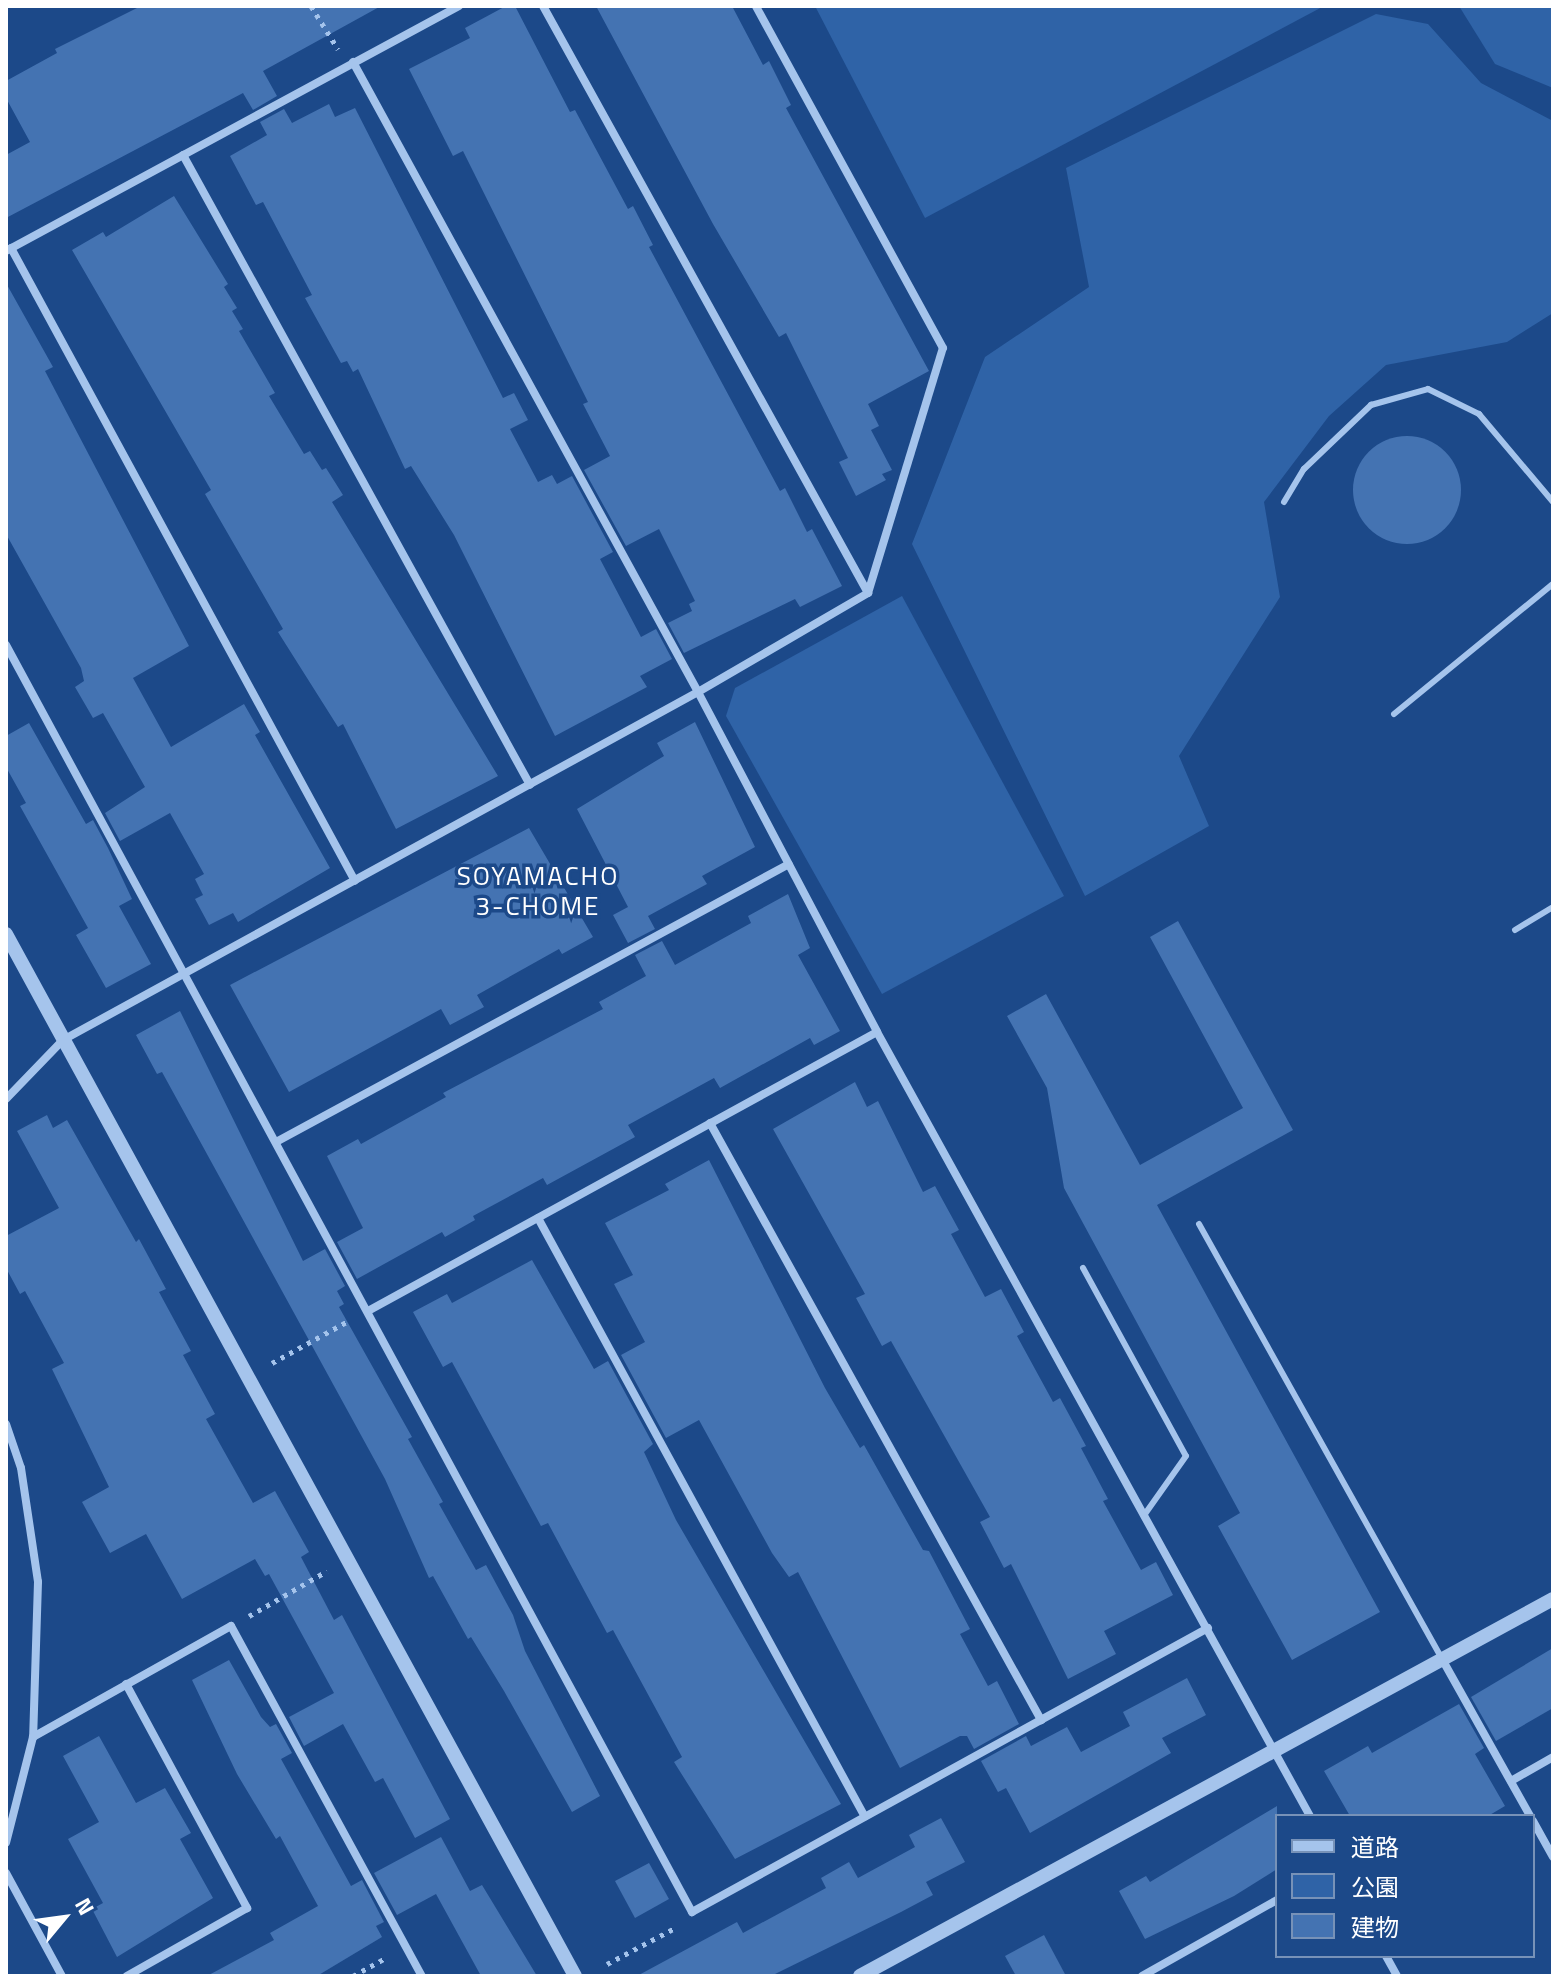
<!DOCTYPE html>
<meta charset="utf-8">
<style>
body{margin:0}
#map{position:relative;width:1559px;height:1982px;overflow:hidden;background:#1c4989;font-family:"Titillium Web","Noto Sans JP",sans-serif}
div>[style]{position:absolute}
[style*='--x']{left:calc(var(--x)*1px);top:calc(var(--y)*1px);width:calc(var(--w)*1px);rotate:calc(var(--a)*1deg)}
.green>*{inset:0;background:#2f63a7}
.building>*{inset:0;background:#4473b2}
.round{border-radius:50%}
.path>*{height:5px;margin-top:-2.5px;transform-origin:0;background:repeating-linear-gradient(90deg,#a5c4ec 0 4px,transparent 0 10px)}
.service>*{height:6px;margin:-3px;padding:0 3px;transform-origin:3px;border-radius:3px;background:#a5c4ec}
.minor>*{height:8px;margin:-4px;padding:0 4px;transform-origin:4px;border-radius:4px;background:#a5c4ec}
.tertiary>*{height:14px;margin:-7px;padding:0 7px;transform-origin:7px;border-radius:7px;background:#a5c4ec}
span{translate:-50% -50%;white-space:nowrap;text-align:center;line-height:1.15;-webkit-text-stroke:7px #1c4989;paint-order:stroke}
.neighbourhood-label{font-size:26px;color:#fff;letter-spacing:2px}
.frame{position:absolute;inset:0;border:8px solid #fff;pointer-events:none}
.legend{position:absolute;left:1275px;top:1814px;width:260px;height:144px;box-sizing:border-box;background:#1c4989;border:2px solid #7792b8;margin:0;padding:10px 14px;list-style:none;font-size:24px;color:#fff}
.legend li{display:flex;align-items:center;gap:16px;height:40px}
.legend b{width:40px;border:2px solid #7792b8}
.north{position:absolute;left:24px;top:1878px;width:80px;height:80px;-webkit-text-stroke:6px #1c4989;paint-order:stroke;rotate:61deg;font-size:22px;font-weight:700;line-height:32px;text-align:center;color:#fff}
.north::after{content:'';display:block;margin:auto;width:28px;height:36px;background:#fff;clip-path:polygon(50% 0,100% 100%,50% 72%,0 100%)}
</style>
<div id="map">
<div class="green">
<i style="clip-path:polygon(815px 6px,1324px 6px,925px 218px)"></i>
<i style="clip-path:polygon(1459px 6px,1553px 6px,1553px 88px,1495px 64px)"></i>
<i style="clip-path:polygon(1376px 14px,1428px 24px,1481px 83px,1553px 121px,1553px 313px,1507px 342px,1386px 365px,1329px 416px,1264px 502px,1280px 597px,1179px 756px,1209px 826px,1085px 896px,912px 544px,985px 357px,1089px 287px,1066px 168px)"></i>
<i style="clip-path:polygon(902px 596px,1064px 896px,882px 994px,726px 716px,735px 688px)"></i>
</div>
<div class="building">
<i style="clip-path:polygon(141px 6px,381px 6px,263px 71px,277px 96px,253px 110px,243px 93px,6px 218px,6px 155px,30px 142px,6px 98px,6px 81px,57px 53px,55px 49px)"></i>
<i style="clip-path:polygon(506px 6px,515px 6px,570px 112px,575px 110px,628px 209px,633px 206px,653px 245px,649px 247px,780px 491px,785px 488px,807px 532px,812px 529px,842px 586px,800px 607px,795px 599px,684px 653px,668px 623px,692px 611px,689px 604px,695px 601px,659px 529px,626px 546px,584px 470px,610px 456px,583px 404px,588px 402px,463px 151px,453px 156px,409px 69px,470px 38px,465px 28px)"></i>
<i style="clip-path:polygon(596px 6px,732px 6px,763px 65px,769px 61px,791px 105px,786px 108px,929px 371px,868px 404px,879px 426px,871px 430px,892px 470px,882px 474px,886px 480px,856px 496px,839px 462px,848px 458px,786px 333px,779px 337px,713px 224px)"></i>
<i style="clip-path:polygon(329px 104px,335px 117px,355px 108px,503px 398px,514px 393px,528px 420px,510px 429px,538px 482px,552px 475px,557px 484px,572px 476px,613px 552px,600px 559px,641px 637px,656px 629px,672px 659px,640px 676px,647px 687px,555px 736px,454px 535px,411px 466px,405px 469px,358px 369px,353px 372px,347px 361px,341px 363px,305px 298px,312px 295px,263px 202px,256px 205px,230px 156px,267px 135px,260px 122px,284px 109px,292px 123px)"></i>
<i style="clip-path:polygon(174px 196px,228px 284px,224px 287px,237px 308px,232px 311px,243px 329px,239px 331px,275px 393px,269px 396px,304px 454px,310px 451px,322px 470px,326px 468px,343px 495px,332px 502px,498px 776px,396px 829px,343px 724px,338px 727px,278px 632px,283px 629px,205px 494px,211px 490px,72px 250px,103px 232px,106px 237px)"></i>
<i style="clip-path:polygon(6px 283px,53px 367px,45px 371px,189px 646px,133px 678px,171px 747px,244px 704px,260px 732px,255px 735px,330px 868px,238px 922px,233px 913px,209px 925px,195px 899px,203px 895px,195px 879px,204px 874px,170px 813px,120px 841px,105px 813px,145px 787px,103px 713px,93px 718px,75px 687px,84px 681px,81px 668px,6px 534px)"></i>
<i class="round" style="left:1353px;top:436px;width:108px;height:108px"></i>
<i style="clip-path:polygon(695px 722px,755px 847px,702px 876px,707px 884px,648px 916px,655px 929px,628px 943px,613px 915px,628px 907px,577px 809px,664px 756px,657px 743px)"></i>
<i style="clip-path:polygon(29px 723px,86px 824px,93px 820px,108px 848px,132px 899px,119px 906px,151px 964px,106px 988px,76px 935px,88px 928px,20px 806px,26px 803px,6px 767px,6px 736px)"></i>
<i style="clip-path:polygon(529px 828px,593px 937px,562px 954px,559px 949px,477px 995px,484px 1007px,450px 1025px,441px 1009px,289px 1092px,230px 985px)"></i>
<i style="clip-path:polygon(788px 894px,810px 948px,798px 955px,840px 1031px,814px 1045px,810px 1038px,720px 1088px,714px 1078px,628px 1125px,635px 1137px,547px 1185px,543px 1178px,473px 1216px,475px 1220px,445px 1237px,442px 1232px,357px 1279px,337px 1242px,363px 1228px,327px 1156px,358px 1139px,361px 1144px,446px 1097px,443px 1093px,603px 1009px,599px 1002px,646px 976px,635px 955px,662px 941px,675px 965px,751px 923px,748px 916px)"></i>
<i style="clip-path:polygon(1178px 921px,1293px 1130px,1157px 1205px,1380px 1612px,1292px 1660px,1218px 1526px,1240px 1513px,1064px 1188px,1047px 1088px,1007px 1016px,1046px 994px,1140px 1165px,1243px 1108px,1150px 937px)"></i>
<i style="clip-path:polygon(180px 1011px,303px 1261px,325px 1249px,345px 1286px,337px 1291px,344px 1304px,339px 1307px,412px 1437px,408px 1439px,443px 1502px,439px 1504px,476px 1570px,486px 1565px,513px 1615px,525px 1651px,600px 1796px,572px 1812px,504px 1691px,471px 1637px,468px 1639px,433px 1576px,429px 1578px,385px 1479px,162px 1072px,157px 1074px,136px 1035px)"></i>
<i style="clip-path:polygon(855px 1082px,867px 1107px,878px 1101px,923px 1192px,935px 1186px,959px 1230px,951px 1234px,985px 1297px,1001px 1289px,1024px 1332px,1017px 1336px,1053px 1402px,1060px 1398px,1086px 1446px,1081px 1448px,1108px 1499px,1103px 1501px,1141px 1570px,1156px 1562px,1173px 1595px,1104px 1631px,1116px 1654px,1068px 1679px,1011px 1564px,1004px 1568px,980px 1522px,990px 1517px,891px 1341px,882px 1346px,856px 1298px,865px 1294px,773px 1129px)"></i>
<i style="clip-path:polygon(47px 1115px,53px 1128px,67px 1120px,136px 1242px,139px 1239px,166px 1289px,159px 1292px,191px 1351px,183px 1355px,215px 1414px,206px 1419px,253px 1503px,275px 1491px,309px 1552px,301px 1557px,334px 1620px,342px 1615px,450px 1819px,415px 1838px,383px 1778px,375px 1782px,343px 1724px,304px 1746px,289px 1717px,334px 1693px,269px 1574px,265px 1576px,255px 1559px,182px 1599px,146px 1534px,110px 1553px,82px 1502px,109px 1487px,52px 1369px,64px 1363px,25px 1291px,20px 1294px,6px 1268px,6px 1236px,59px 1208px,17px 1131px)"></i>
<i style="clip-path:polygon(709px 1160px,825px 1388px,860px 1448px,864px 1445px,923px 1550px,929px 1551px,970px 1629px,960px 1634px,988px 1686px,997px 1681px,1019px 1724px,974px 1749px,967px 1736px,960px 1736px,900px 1768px,798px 1572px,789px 1577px,772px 1553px,699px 1420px,666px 1438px,621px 1355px,645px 1342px,614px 1284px,633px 1275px,605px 1223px,669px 1190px,665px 1184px)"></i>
<i style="clip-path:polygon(532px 1260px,594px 1369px,608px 1361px,653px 1444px,644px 1452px,676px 1520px,841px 1804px,735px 1859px,674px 1762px,682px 1757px,613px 1630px,607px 1633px,548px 1523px,541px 1526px,452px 1362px,443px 1367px,413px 1312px,447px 1294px,452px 1303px)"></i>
<i style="clip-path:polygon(1553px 1648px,1553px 1708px,1496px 1741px,1471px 1697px)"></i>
<i style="clip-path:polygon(229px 1660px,261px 1717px,270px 1727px,276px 1724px,292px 1753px,281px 1759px,351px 1886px,362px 1880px,384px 1922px,376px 1926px,382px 1937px,317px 1976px,207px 1976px,274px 1940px,270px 1933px,318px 1906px,280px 1836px,276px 1839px,237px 1774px,192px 1680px)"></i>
<i style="clip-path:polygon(1187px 1678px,1206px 1715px,1162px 1738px,1171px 1753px,1030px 1833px,1006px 1788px,998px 1792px,981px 1761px,1026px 1736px,1031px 1746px,1067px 1727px,1081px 1752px,1130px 1726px,1123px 1712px)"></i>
<i style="clip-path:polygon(1459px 1704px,1484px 1748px,1475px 1754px,1505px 1806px,1488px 1816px,1350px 1816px,1324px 1771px,1368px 1746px,1372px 1753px)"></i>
<i style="clip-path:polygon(99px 1736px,136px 1803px,165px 1788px,191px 1833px,180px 1839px,213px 1898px,117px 1957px,92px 1909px,103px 1903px,68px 1839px,99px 1822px,63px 1756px)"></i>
<i style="clip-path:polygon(1277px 1806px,1277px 1869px,1234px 1896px,1145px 1939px,1119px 1891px,1146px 1876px,1150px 1882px)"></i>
<i style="clip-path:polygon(941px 1818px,965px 1862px,926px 1882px,933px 1895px,901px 1912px,771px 1976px,637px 1976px,737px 1922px,743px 1933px,826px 1888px,821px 1878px,849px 1862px,858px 1878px,915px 1847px,909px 1835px)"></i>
<i style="clip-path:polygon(441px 1837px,470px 1891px,482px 1885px,537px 1976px,481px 1976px,436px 1894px,397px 1915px,374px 1873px)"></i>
<i style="clip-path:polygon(649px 1863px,669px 1899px,635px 1918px,615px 1881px)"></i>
<i style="clip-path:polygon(1044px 1935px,1066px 1976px,1016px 1976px,1005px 1956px)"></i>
</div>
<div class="path">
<i style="--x:311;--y:6;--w:51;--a:57.9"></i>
<i style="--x:272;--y:1363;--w:87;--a:-28.9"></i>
<i style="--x:249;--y:1616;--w:90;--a:-30"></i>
<i style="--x:607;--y:1964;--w:79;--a:-27.9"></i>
<i style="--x:353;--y:1976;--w:39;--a:-29"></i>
</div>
<div class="service">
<i style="--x:1284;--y:502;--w:39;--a:-59"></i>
<i style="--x:1304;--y:469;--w:93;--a:-43.7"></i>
<i style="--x:1371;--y:405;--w:59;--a:-15.7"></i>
<i style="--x:1428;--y:389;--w:57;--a:26.1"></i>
<i style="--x:1479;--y:414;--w:115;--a:49.9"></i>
<i style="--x:1394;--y:714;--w:205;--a:-39.3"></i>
<i style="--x:1515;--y:930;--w:44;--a:-31.2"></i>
<i style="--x:1199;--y:1224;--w:498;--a:60.8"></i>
<i style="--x:1083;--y:1268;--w:214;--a:61.3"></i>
<i style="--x:1186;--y:1456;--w:71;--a:125.3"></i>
</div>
<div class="minor">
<i style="--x:543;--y:6;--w:671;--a:61.03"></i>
<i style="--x:353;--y:62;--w:718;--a:61.29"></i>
<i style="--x:698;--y:692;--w:384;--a:62.2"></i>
<i style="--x:877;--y:1032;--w:896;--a:61.09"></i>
<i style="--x:183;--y:155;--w:719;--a:61.15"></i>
<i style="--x:11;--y:248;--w:720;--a:61.48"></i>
<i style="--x:6;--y:251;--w:515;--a:-28.41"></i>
<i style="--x:6;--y:645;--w:1441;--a:61.57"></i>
<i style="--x:692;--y:1912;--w:589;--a:-28.83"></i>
<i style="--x:6;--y:1099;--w:82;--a:-46"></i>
<i style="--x:63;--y:1040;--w:724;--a:-28.72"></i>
<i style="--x:698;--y:692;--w:197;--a:-30.2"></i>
<i style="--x:868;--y:593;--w:256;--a:-73"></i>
<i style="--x:943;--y:348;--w:390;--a:-118.7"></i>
<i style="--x:710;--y:1123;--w:683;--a:60.99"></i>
<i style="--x:276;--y:1142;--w:583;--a:-28.45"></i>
<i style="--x:538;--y:1218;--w:682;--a:61.37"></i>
<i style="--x:368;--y:1311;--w:580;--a:-28.73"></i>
<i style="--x:6;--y:1424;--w:46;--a:71.2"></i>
<i style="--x:21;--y:1468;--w:115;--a:81.5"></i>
<i style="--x:38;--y:1582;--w:155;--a:91.8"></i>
<i style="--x:33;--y:1737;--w:109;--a:104.3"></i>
<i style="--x:1442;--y:1659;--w:180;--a:60.7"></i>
<i style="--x:126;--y:1684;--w:255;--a:61.6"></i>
<i style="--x:247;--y:1908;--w:138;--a:150.5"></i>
<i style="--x:33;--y:1737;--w:227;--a:-29.3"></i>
<i style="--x:231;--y:1626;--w:399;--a:61.4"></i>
<i style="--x:1511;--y:1781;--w:48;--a:-29.7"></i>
<i style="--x:1533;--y:1821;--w:41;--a:60.9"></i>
<i style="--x:6;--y:1873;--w:117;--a:61.5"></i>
<i style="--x:1386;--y:1956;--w:23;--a:61"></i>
<i style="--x:1142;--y:1976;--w:155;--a:-29.4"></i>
</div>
<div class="tertiary">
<i style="--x:6;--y:934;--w:1187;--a:61.36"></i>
<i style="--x:860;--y:1976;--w:789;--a:-28.55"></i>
</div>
<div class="neighbourhood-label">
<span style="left:538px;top:891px">SOYAMACHO<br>3-CHOME</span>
</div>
<div class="frame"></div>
<ul class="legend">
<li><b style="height:10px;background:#a5c4ec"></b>道路</li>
<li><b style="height:22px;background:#2f63a7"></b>公園</li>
<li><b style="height:22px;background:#4473b2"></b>建物</li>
</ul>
<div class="north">N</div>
</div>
